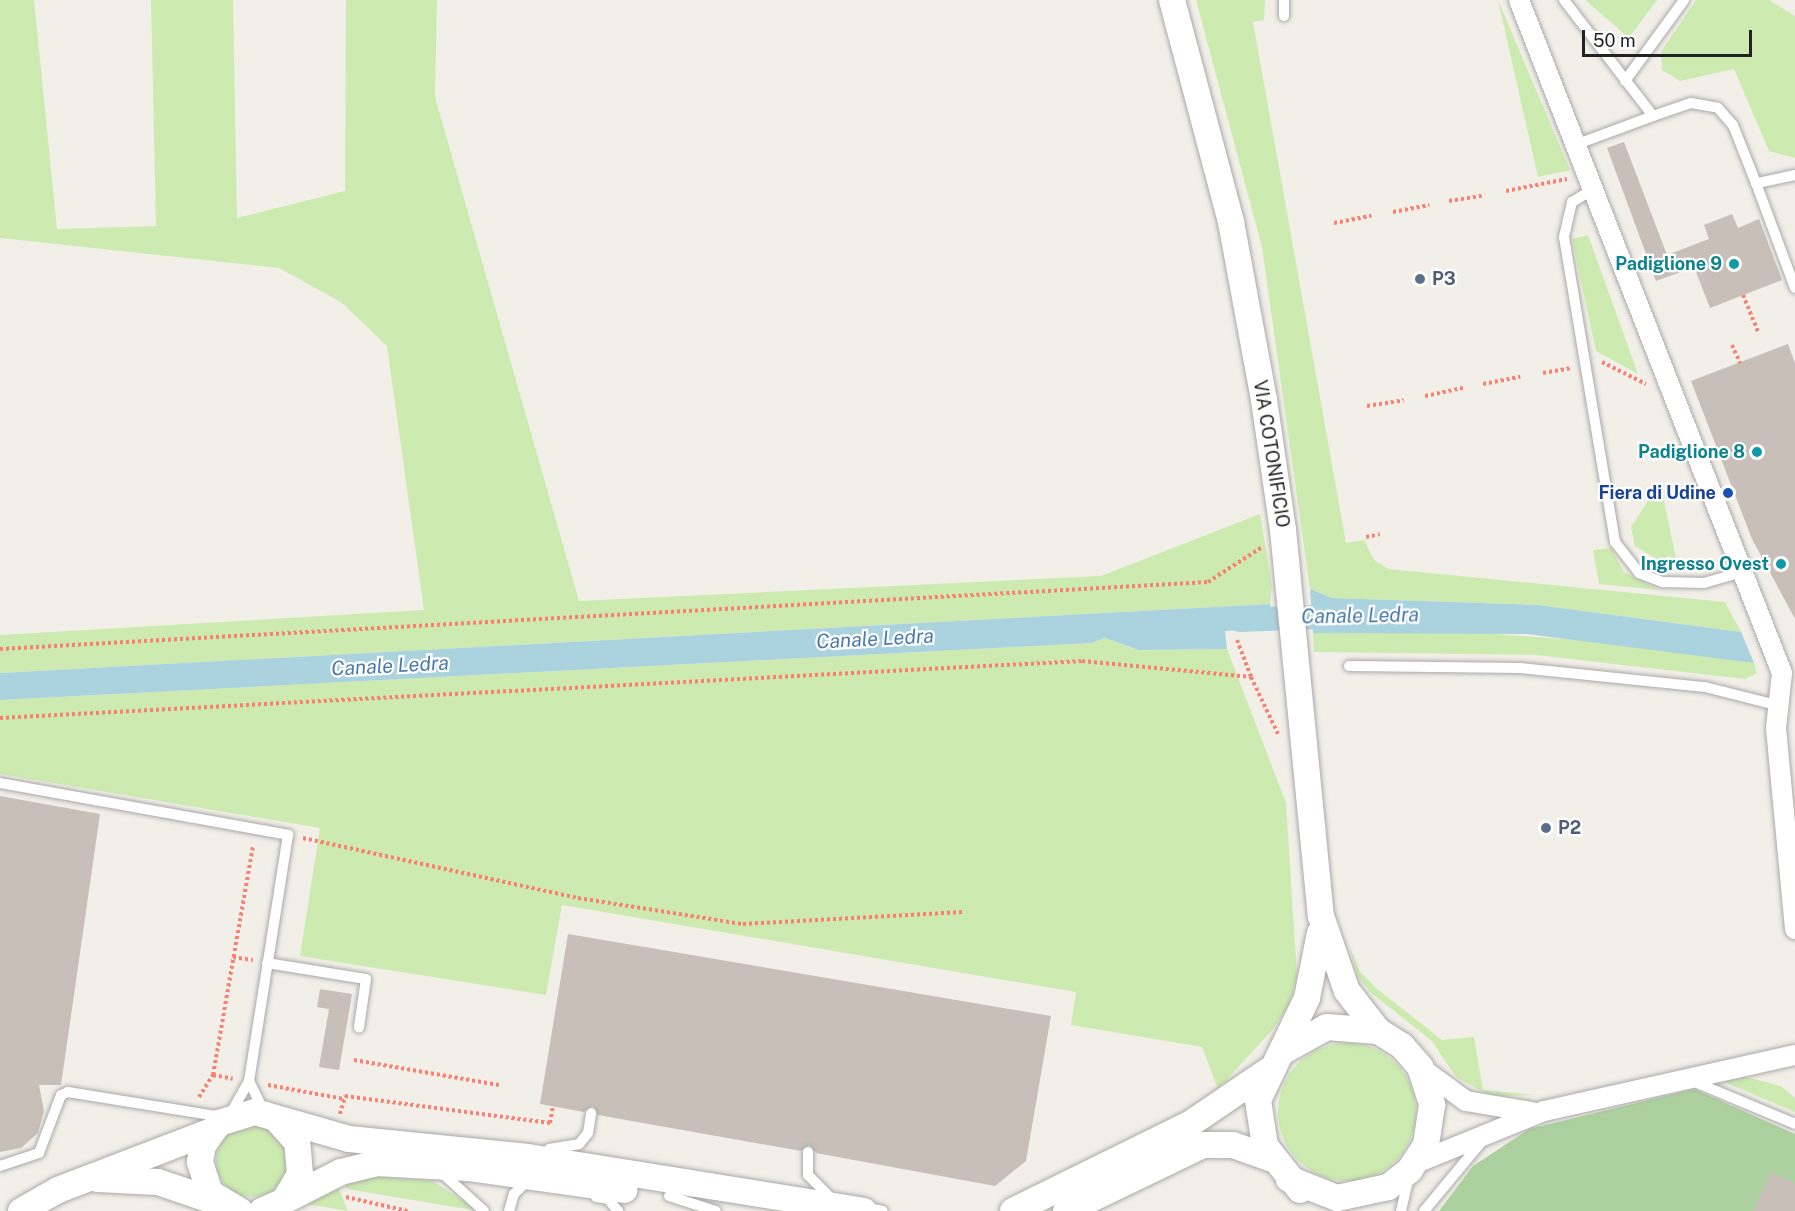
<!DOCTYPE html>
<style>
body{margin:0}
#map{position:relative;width:1795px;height:1211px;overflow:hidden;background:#f2efe9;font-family:"Public Sans",sans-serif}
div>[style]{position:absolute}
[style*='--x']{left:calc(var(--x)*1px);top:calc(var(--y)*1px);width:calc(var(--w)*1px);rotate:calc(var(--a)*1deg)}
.grass>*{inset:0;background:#cdebb0}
.round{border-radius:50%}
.forest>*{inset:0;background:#add19e}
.water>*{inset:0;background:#aad3df}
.canal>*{height:24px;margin:-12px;padding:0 12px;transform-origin:12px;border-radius:12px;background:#aad3df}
.building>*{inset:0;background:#c7bfb8}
.path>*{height:4px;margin-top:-2px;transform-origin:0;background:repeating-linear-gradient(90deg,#fa8072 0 3px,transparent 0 6px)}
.roads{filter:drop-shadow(0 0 2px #a9a9a9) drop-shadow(0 0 2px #a9a9a9)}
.service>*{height:10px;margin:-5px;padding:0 5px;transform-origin:5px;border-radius:5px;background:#fff}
.minor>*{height:20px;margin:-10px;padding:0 10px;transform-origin:10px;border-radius:10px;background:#fff}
.tertiary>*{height:26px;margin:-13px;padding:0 13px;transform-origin:13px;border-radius:13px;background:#fff}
.dots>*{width:16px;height:16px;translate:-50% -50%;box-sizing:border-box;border:3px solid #fff;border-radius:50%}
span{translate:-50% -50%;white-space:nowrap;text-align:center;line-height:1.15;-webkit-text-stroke:4.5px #fff;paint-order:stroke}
.culture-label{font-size:18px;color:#0d838f;font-weight:700}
.right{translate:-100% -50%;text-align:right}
.service-label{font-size:18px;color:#4e5e75;font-weight:700}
.left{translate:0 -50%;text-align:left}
.street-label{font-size:18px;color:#222}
.transit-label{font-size:18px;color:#164399;font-weight:700}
.water-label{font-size:20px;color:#4a7aab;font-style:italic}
.scale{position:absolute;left:1582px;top:30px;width:170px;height:27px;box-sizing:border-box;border:3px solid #222;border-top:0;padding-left:8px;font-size:18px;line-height:21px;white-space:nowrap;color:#222;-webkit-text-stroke:4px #fff;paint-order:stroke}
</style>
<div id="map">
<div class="grass">
<i style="clip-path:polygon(0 0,34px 0,57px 229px,156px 226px,151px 0,233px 0,237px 218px,345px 191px,346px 0,437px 0,435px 97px,579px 601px,1101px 576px,1260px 514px,1272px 585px,1270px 604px,0 673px,0 635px,424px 610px,387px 346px,341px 302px,279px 268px,0 238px)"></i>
<i style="clip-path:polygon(1196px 0,1265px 0,1264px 20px,1253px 22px,1346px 543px,1364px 540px,1374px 560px,1389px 569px,1725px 602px,1741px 632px,1538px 605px,1332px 598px,1310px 589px,1262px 247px)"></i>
<i style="clip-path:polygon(1498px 0,1570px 170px,1538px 177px)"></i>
<i style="clip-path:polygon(1585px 0,1657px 0,1629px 38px)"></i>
<i style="clip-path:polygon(1696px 0,1769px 0,1795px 16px,1795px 158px,1769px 151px,1734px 69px,1680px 81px,1662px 70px,1661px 52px)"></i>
<i style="clip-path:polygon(1588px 235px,1638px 374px,1596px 351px,1572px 239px)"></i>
<i style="clip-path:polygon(1660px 482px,1677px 563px,1664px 564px,1635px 546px,1631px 527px)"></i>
<i style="clip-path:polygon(1611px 548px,1624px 572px,1659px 590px,1599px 584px,1593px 550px)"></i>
<i style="clip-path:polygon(1442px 630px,1630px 644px,1754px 663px,1757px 673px,1745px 679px,1536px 655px,1314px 652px,1313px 633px)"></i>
<i style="clip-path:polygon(1105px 638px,1140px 650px,1227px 649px,1286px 803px,1297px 976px,1289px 1004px,1274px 1028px,1218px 1089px,1202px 1047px,1071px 1025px,1076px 992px,562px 905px,546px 995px,300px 956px,320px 828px,0 774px,0 700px,1091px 643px)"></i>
<i style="clip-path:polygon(1349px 945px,1360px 972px,1376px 988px,1442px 1040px,1474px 1037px,1483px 1090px,1535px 1095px,1491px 1096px,1456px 1077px,1432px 1041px,1370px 992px,1358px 977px)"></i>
<i class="round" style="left:1278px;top:1043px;width:138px;height:138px"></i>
<i style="clip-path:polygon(1746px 1077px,1781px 1086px,1795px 1098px,1795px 1112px,1722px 1081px)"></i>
<i class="round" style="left:216px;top:1125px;width:72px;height:72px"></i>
<i style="clip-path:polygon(355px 1175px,432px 1181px,479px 1211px,347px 1189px,343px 1180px)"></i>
<i style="clip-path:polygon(336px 1182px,348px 1211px,301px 1203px)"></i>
</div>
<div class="forest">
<i style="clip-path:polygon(1694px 1089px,1795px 1134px,1795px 1211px,1439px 1211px,1473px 1166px,1529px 1129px)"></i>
</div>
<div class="water">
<i style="clip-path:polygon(1310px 589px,1332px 598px,1538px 605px,1741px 632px,1754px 663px,1527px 634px,1313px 633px)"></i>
<i style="clip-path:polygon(1270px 604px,1272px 629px,1225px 631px,1227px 649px,1139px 650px,1105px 638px,1091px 643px,0 700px,0 673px)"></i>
</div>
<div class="canal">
<i style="--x:1240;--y:620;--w:106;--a:-2.2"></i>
</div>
<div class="building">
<i style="clip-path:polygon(1624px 142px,1667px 255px,1709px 239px,1704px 225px,1732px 214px,1738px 228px,1759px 219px,1782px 280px,1710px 308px,1694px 267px,1656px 281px,1607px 148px)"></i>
<i style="clip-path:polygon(1788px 344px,1795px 363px,1795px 619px,1752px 539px,1691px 381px)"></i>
<i style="clip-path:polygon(0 796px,100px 814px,61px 1085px,39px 1085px,44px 1111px,38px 1133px,21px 1148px,0 1152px)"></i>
<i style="clip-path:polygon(568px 934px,1051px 1016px,1026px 1161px,995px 1186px,816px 1153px,809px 1145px,801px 1151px,598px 1115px,593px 1106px,584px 1112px,540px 1104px)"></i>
<i style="clip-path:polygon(320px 989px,352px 994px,339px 1070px,319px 1067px,329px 1009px,317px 1007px)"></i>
<i style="clip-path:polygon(1771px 1172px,1795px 1183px,1795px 1211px,1753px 1211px)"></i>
</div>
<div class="path">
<i style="--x:1506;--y:191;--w:62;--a:-11.1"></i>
<i style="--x:1449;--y:201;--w:36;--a:-9"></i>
<i style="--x:1393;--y:212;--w:37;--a:-11"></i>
<i style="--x:1334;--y:223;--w:38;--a:-11"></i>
<i style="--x:1743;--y:295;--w:42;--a:67.7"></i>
<i style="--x:1732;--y:345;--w:20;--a:66"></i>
<i style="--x:1602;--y:362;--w:49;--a:26.6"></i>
<i style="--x:1543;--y:373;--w:29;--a:-10"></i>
<i style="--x:1483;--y:384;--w:38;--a:-11"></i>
<i style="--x:1425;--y:396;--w:39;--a:-12"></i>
<i style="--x:1367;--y:406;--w:37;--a:-9"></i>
<i style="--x:1366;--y:537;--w:14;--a:-12"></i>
<i style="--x:1237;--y:640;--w:40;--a:69"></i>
<i style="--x:0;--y:649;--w:1210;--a:-3.17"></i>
<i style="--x:1208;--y:582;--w:64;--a:-32.9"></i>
<i style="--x:0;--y:718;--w:1084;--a:-3.02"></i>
<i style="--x:1082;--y:661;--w:170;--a:5.4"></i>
<i style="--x:1251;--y:677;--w:63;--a:64.7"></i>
<i style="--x:303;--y:838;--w:281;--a:12.3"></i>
<i style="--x:578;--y:898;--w:167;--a:9"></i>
<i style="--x:743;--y:924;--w:220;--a:-3.1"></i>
<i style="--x:233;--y:957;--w:20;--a:9"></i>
<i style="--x:354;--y:1060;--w:147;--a:9.8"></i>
<i style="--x:213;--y:1075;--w:20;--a:11"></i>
<i style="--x:268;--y:1085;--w:77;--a:10.4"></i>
<i style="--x:199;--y:1097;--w:26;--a:-58"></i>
<i style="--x:213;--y:1075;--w:233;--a:-80.1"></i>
<i style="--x:340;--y:1114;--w:19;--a:-74"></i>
<i style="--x:345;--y:1096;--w:207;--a:7.5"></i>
<i style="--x:550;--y:1123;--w:17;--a:-80"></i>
<i style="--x:346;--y:1197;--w:63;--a:12.9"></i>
</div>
<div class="roads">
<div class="service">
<i style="--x:1284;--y:0;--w:16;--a:90"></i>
<i style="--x:1564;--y:0;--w:146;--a:52.5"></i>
<i style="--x:1653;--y:116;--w:83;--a:159.6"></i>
<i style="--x:1625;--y:81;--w:100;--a:-53.9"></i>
<i style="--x:1653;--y:116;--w:40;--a:-18.9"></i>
<i style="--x:1691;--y:103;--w:27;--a:10"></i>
<i style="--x:1718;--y:108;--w:23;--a:49"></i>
<i style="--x:1733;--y:125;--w:62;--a:68.4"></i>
<i style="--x:1795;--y:175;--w:40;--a:168"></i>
<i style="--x:1756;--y:183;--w:112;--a:69.6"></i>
<i style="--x:1592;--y:190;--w:23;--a:149"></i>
<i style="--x:1572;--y:202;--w:36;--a:103"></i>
<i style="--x:1564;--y:237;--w:309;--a:80.5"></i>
<i style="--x:1615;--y:542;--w:39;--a:52"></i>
<i style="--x:1639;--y:573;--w:26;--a:21"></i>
<i style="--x:1663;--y:582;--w:41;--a:1.4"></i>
<i style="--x:1704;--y:583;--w:37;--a:-16"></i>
<i style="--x:1349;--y:666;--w:171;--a:0.7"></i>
<i style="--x:1520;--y:668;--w:186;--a:5.9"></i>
<i style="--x:1705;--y:687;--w:73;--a:14.2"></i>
<i style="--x:0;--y:783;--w:293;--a:10.2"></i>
<i style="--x:288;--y:835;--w:249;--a:99"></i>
<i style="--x:267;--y:963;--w:100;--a:9.2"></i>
<i style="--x:366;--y:979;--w:49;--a:98.3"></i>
<i style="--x:1690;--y:1080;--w:114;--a:22.7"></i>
<i style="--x:549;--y:1149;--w:30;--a:-9"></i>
<i style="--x:579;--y:1144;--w:14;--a:-51"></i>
<i style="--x:588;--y:1133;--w:20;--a:-81"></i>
<i style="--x:808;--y:1152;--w:23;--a:90"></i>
<i style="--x:808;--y:1175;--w:31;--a:45"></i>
<i style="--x:0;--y:1166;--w:41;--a:-18.4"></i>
<i style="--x:39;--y:1153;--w:62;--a:-69.2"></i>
<i style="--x:61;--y:1095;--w:8;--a:-23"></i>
<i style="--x:68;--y:1092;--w:162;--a:9.2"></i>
<i style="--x:228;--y:1118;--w:43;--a:-60.4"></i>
<i style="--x:249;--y:1081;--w:34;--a:64"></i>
<i style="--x:441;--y:1172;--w:58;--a:42.2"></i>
<i style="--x:669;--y:1196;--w:49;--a:17.7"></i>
<i style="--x:596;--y:1197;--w:12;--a:9"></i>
<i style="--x:608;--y:1199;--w:16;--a:50"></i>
<i style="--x:863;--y:1207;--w:20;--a:11"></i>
<i style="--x:509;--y:1211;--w:18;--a:-74"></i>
<i style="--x:514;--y:1194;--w:20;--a:-45"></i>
<i style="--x:1401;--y:1211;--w:36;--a:-77"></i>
<i style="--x:1424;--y:1211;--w:92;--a:-50.3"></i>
</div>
<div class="minor">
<i style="--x:1519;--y:0;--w:723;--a:68.66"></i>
<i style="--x:1782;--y:673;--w:55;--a:96.2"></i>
<i style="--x:1776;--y:728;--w:202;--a:84.6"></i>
<i style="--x:1421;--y:1068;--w:56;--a:36.3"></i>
<i style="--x:1466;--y:1101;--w:67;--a:9.5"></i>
<i style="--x:1416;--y:1163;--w:138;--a:-22.1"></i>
<i style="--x:1544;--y:1111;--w:257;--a:-12.6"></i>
</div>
<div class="tertiary">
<i style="--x:1172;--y:0;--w:230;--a:75.1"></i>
<i style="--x:1231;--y:222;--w:181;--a:79.5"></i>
<i style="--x:1264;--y:400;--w:131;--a:81.7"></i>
<i style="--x:1283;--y:530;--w:388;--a:84.4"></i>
<i style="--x:1321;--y:916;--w:79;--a:70.9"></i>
<i style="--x:1347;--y:991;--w:51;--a:52.2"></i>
<i style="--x:1282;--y:1052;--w:51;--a:-29.1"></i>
<i style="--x:1327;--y:1027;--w:51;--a:4.5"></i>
<i style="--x:1378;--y:1031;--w:28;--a:32"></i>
<i style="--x:1402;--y:1046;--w:28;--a:49"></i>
<i style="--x:1420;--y:1067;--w:40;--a:72"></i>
<i style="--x:1432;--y:1105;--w:40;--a:98.5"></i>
<i style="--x:1426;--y:1145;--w:30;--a:123"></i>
<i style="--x:1410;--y:1170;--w:28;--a:142"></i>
<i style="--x:1388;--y:1187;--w:52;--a:167.8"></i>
<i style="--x:1337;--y:1198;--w:52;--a:-158.4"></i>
<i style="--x:98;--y:1179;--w:60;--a:2.9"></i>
<i style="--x:158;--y:1182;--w:65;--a:18.7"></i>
<i style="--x:1300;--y:1190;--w:56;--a:-128.5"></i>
<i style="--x:1265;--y:1146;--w:47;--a:-98.7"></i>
<i style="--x:1258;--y:1100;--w:113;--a:-64.3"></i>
<i style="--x:1307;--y:998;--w:66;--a:-78.7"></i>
<i style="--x:284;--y:1201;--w:64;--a:-27"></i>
<i style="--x:341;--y:1172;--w:37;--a:-14"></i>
<i style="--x:377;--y:1163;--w:91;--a:3.1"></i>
<i style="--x:468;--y:1168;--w:158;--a:8"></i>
<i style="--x:21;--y:1211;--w:43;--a:-29.6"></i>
<i style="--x:58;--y:1190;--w:165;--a:-21"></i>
<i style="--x:240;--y:1211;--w:35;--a:-149"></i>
<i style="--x:210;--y:1193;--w:33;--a:-108"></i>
<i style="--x:200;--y:1162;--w:17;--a:-80"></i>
<i style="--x:203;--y:1145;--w:27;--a:-54"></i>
<i style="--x:219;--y:1123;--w:38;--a:-17"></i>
<i style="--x:255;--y:1112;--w:98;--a:16"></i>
<i style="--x:349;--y:1139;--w:180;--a:5.7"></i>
<i style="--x:528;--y:1157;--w:340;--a:9.1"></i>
<i style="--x:262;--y:1211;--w:24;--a:-24"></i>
<i style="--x:284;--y:1201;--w:31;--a:-59"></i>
<i style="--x:300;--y:1174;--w:32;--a:-95"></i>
<i style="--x:297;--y:1142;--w:31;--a:-132"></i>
<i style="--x:1013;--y:1211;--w:197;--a:-26.2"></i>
<i style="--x:1190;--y:1124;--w:94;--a:-34.2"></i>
<i style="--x:1066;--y:1211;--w:152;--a:-25.7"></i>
<i style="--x:1203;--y:1145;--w:30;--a:0"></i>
<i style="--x:1233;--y:1145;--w:41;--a:19.7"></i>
</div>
</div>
<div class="dots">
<i style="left:1734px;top:264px;background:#0f9aa8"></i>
<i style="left:1420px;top:279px;background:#5c6f8a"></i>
<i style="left:1757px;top:452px;background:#0f9aa8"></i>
<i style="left:1728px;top:493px;background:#1a4fb4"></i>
<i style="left:1781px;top:564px;background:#0f9aa8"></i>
<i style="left:1546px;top:828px;background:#5c6f8a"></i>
</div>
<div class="culture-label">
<span class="right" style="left:1722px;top:264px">Padiglione 9</span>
<span class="right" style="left:1745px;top:452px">Padiglione 8</span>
<span class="right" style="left:1769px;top:564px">Ingresso Ovest</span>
</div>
<div class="service-label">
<span class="left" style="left:1432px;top:279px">P3</span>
<span class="left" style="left:1558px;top:828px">P2</span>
</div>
<div class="street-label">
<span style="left:1271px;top:454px;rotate:81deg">VIA COTONIFICIO</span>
</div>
<div class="transit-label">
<span class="right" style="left:1716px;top:493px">Fiera di Udine</span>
</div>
<div class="water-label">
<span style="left:1360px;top:616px;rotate:-1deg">Canale Ledra</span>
<span style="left:875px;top:639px;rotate:-3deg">Canale Ledra</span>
<span style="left:390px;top:666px;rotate:-3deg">Canale Ledra</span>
</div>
<div class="scale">50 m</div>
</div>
